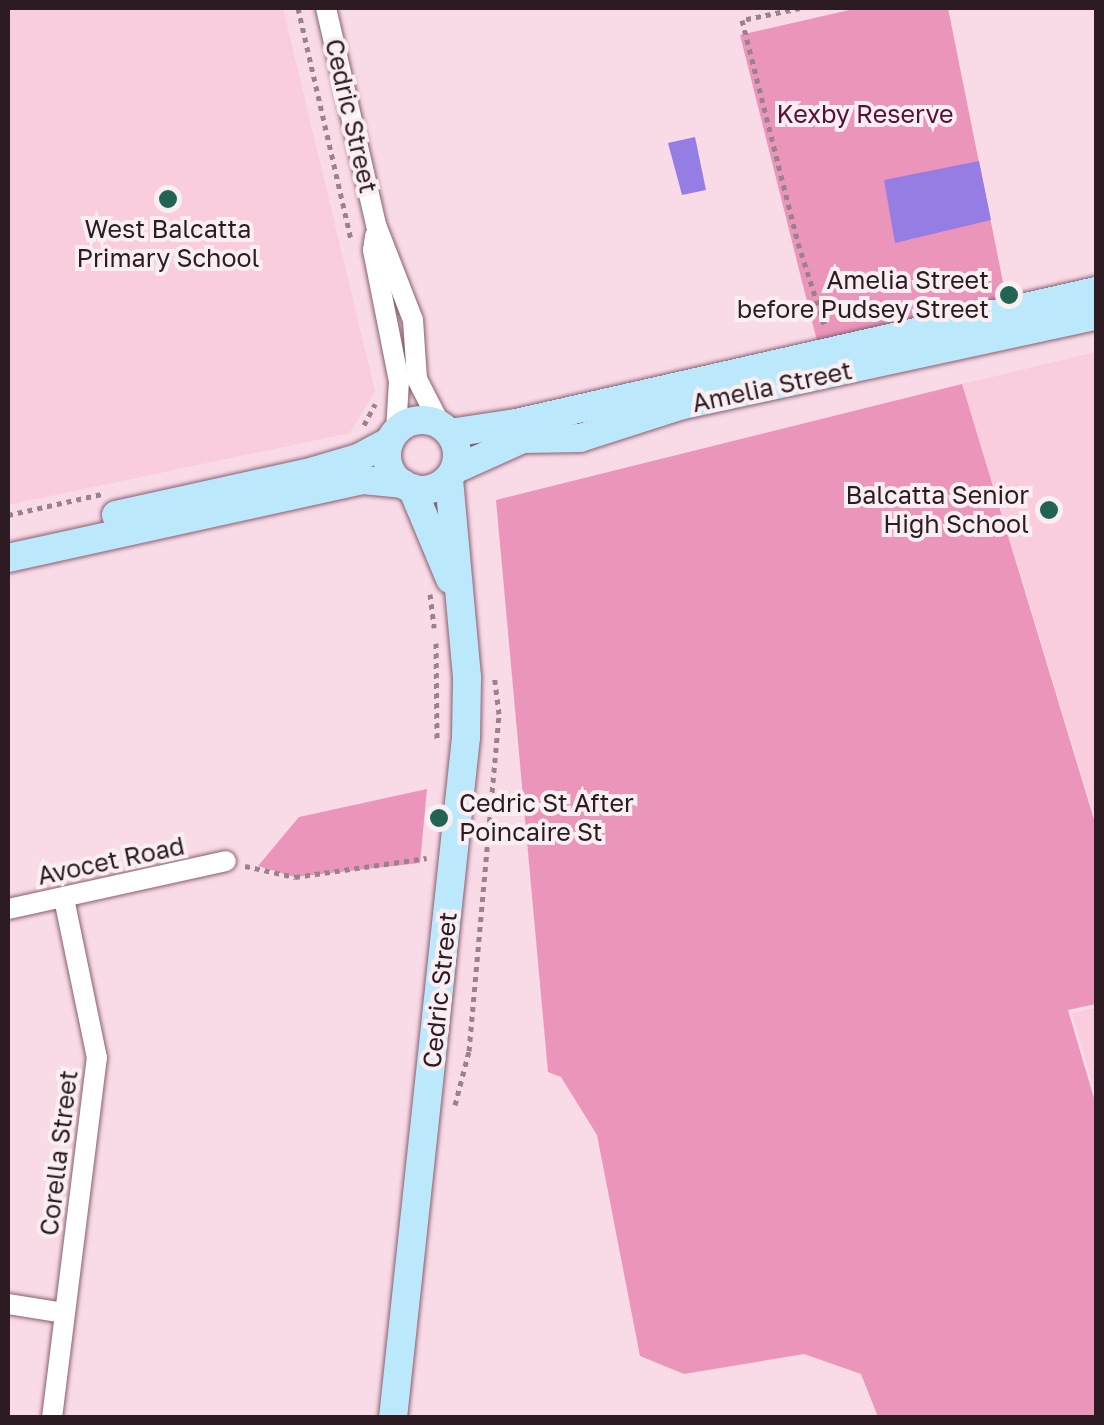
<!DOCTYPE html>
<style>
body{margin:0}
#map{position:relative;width:1104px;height:1425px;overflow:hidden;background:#f9dbe7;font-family:"Golos Text",sans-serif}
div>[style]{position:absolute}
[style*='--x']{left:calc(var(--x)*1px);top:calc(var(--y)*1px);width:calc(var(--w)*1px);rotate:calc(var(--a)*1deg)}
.built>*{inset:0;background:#f9ccde}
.green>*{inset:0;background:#eb95bb}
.water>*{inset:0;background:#957de4}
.path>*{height:5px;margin-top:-2.5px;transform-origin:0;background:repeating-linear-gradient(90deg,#9a828c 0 5px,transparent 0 10px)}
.roads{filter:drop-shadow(0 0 2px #895e70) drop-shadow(0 0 2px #895e70)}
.minor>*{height:20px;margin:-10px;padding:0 10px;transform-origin:10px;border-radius:10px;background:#fff}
.secondary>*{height:28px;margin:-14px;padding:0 14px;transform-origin:14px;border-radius:14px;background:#bbe9fb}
.secondary>.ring{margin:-14px;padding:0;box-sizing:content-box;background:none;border:28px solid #bbe9fb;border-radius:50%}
.dots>*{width:28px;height:28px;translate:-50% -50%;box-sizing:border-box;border:5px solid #f9eff2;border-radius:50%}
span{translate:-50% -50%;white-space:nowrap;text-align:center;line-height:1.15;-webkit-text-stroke:8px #f9eff2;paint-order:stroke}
.park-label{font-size:25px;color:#561036}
.street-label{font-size:25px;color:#2c1b22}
.poi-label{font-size:25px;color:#2c1b22}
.right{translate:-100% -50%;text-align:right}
.left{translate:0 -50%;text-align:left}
.frame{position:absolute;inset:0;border:10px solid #2c1b22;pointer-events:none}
</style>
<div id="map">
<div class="built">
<i style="clip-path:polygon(8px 8px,283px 8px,375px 391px,350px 433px,8px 505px)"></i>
<i style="clip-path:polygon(1096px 352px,1096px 821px,962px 384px)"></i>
<i style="clip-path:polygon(1096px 1008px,1096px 1096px,1072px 1013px)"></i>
</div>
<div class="green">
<i style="clip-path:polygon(858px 8px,948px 8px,1006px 297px,817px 341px,740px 35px)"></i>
<i style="clip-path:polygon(962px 384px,1096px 826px,1096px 1004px,1068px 1010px,1096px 1105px,1096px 1417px,878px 1417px,861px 1374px,804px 1354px,684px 1374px,640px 1356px,597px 1135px,561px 1077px,548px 1072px,496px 500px)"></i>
<i style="clip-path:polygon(427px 789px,420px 863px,295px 877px,258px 866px,299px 817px)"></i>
</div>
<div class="water">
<i style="clip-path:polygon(695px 137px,706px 190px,682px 195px,668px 143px)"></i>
<i style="clip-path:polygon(979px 161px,991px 220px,895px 243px,884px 180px)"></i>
</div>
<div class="path">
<i style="--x:298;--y:8;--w:238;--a:77.1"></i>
<i style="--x:800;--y:8;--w:59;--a:168.3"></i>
<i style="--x:742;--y:20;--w:230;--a:75.9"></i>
<i style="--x:798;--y:243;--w:88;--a:72.2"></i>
<i style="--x:364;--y:425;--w:24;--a:-62"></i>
<i style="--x:8;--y:515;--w:96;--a:-12.6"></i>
<i style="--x:430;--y:594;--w:34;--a:83"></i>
<i style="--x:436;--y:643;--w:99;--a:89.4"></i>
<i style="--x:245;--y:866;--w:51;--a:12.4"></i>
<i style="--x:295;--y:877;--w:133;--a:-8.2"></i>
<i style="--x:455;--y:1105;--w:56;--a:-75.5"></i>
<i style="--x:469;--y:1051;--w:338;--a:-84.9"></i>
<i style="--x:499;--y:714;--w:35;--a:-97"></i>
</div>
<div class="roads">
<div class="minor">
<i style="--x:326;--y:8;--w:223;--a:77"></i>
<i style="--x:376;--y:225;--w:102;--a:68.7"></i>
<i style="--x:413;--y:320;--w:59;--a:86.1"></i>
<i style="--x:417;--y:379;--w:51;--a:62.9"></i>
<i style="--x:375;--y:236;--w:14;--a:98"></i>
<i style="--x:373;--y:250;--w:134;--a:78.8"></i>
<i style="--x:399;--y:381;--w:51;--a:93.4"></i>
<i style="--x:8;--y:909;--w:223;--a:-12.4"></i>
<i style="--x:8;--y:1304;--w:57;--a:9.1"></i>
<i style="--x:52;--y:1418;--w:363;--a:-82.9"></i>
<i style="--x:97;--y:1058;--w:163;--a:-101.7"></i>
</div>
<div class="secondary">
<i class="ring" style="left:387px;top:420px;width:42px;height:42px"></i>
<i style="--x:450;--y:433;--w:67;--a:-8.6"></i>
<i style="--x:516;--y:423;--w:595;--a:-12.82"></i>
<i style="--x:454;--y:470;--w:76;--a:-24.2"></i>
<i style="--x:523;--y:439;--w:57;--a:-1"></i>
<i style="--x:580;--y:438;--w:108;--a:-17.8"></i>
<i style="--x:683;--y:405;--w:422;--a:-12.2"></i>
<i style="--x:412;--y:488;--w:99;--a:67.3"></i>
<i style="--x:116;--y:515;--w:203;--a:-12.5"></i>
<i style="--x:314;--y:471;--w:46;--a:-16.5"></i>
<i style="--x:358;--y:458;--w:36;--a:-28"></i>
<i style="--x:8;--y:558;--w:363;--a:-12.4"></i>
<i style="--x:363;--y:480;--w:41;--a:5.6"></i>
<i style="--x:393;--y:1418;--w:685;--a:-83.88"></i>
<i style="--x:466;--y:737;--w:60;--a:-89"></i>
<i style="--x:467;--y:677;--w:200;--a:-95.2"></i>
</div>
</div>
<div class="dots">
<i style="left:168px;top:199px;background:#226453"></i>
<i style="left:1009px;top:295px;background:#226453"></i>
<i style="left:1049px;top:510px;background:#226453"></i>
<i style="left:439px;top:818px;background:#226453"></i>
</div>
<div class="park-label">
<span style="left:865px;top:114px">Kexby Reserve</span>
</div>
<div class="street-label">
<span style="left:351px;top:116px;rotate:77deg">Cedric Street</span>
<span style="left:772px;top:387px;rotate:-12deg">Amelia Street</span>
<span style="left:111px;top:861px;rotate:-12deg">Avocet Road</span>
<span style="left:440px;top:990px;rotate:-84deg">Cedric Street</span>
<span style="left:59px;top:1153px;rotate:-83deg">Corella Street</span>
</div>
<div class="poi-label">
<span style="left:168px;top:244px">West Balcatta<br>Primary School</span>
<span class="right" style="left:989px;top:295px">Amelia Street<br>before Pudsey Street</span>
<span class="right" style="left:1029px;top:510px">Balcatta Senior<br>High School</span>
<span class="left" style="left:459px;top:818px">Cedric St After<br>Poincaire St</span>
</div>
<div class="frame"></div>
</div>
